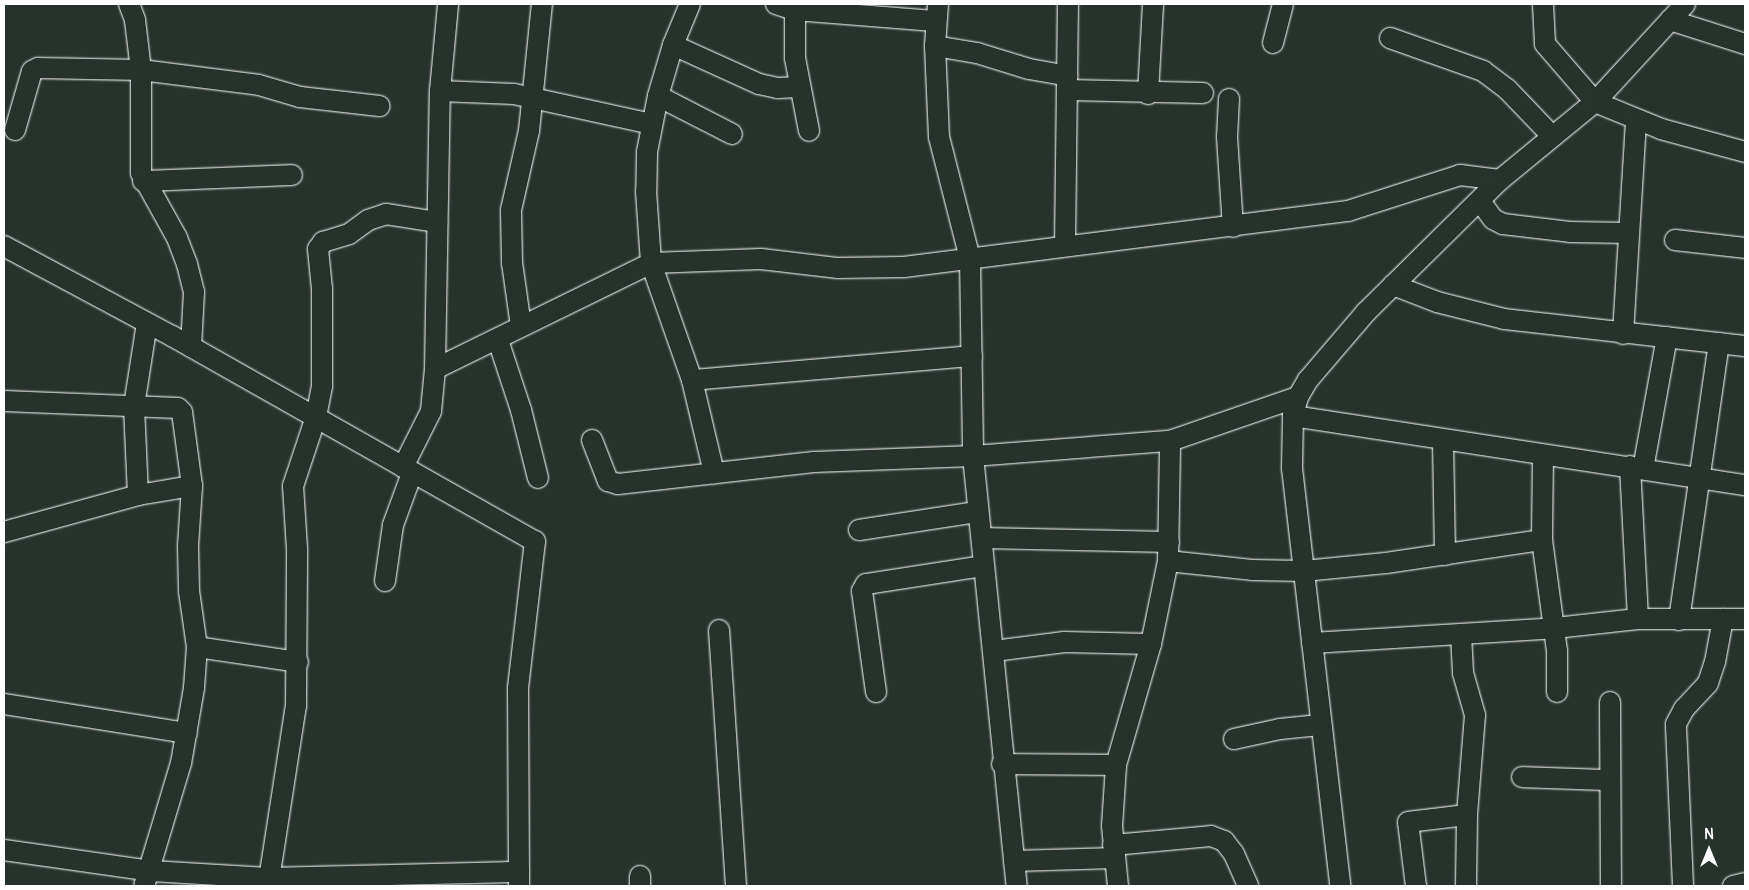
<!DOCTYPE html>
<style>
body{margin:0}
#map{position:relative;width:1749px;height:890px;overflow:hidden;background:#26332d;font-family:Pangolin,sans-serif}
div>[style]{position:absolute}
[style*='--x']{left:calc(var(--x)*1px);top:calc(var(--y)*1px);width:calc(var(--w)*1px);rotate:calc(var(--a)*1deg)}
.roads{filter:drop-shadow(0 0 1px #fff) drop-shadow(0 0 1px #fff)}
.minor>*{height:20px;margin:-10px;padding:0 10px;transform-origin:10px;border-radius:10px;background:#26332d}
span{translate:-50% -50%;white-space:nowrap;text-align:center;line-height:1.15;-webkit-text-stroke:4px #26332d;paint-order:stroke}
.frame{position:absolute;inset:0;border:5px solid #fff;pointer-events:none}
.north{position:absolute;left:1684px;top:825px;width:50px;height:50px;-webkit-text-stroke:4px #26332d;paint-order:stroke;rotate:0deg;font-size:14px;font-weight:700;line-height:20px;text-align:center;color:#fff}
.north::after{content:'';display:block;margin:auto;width:18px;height:22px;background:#fff;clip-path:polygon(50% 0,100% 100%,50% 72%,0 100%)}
</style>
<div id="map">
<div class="roads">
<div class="minor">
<i style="--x:129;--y:4;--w:17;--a:69"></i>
<i style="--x:135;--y:20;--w:50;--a:83.2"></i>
<i style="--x:141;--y:70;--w:103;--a:90"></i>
<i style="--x:141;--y:173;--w:74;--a:61"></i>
<i style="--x:177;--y:238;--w:28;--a:69"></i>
<i style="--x:187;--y:264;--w:29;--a:76"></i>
<i style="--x:194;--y:292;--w:55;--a:93.1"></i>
<i style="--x:690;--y:4;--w:44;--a:112.5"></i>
<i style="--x:673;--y:45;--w:53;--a:106.4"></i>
<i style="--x:658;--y:96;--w:57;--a:101.1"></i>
<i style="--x:647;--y:152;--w:39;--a:91"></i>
<i style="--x:646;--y:191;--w:72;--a:86"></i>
<i style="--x:651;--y:263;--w:124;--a:70.7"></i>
<i style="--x:692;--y:380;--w:96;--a:76.7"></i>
<i style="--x:776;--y:4;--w:20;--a:18"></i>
<i style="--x:795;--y:10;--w:140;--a:4.5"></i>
<i style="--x:938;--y:4;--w:42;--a:94.1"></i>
<i style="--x:935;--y:46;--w:91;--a:87.5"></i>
<i style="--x:939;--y:137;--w:126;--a:75.7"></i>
<i style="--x:970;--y:259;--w:197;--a:89.1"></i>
<i style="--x:973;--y:456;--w:432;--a:84.2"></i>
<i style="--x:1543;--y:4;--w:40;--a:87.1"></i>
<i style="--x:1545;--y:44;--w:77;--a:49.2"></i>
<i style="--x:1595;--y:102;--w:71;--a:22.2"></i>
<i style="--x:1661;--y:129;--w:87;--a:15.3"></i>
<i style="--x:795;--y:10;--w:48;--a:90"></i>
<i style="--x:795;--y:58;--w:74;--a:79.1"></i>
<i style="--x:1670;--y:20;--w:79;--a:17.7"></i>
<i style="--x:1390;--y:38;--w:99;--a:19.5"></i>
<i style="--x:1483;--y:71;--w:30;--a:37"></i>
<i style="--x:1507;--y:89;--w:66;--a:46.2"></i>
<i style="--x:1273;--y:43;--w:40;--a:-75.6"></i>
<i style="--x:673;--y:45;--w:94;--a:24.4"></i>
<i style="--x:759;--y:84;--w:19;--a:12"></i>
<i style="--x:778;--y:88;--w:21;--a:-3"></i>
<i style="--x:935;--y:46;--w:43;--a:9.5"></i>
<i style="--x:977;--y:53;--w:54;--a:17.1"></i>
<i style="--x:1029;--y:69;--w:39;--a:10"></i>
<i style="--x:1068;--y:90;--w:135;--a:1.3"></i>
<i style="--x:440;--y:91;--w:74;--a:2.3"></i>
<i style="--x:514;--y:94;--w:141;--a:12.3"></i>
<i style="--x:1148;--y:94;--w:90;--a:-86.8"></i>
<i style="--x:658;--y:96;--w:83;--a:27.2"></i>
<i style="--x:1229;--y:99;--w:38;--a:93"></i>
<i style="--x:1227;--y:137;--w:90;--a:86.2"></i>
<i style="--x:15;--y:130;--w:61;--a:-73.9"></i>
<i style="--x:32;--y:71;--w:7;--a:-27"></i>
<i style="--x:38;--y:68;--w:103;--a:1.1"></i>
<i style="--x:141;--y:70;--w:119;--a:7.2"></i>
<i style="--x:259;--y:85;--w:43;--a:16.3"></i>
<i style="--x:300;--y:97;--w:80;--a:6.5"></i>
<i style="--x:143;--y:181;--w:149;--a:-2.3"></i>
<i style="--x:1480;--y:201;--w:22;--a:54"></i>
<i style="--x:1493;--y:219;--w:11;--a:27"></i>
<i style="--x:1503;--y:224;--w:67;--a:6.8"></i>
<i style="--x:1570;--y:232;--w:59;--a:1"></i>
<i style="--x:1675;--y:240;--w:70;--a:6.5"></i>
<i style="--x:1065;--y:245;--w:241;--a:-89.3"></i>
<i style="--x:4;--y:246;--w:191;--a:28.2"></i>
<i style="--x:172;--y:336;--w:417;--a:29.5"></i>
<i style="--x:535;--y:541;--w:149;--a:96.6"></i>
<i style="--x:518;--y:689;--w:197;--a:89.7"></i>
<i style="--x:1393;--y:285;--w:47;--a:21.1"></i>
<i style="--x:1437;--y:302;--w:69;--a:14.2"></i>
<i style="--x:1504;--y:319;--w:243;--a:6.4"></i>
<i style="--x:521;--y:326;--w:64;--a:-98.1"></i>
<i style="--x:512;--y:263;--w:53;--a:-91.1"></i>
<i style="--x:511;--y:210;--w:81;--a:-77.2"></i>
<i style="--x:529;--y:131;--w:128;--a:-84.2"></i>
<i style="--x:1623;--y:334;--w:214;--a:-86.5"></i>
<i style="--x:498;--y:340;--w:74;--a:71.8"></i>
<i style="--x:521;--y:410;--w:70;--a:76"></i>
<i style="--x:435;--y:369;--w:241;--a:-26.1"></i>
<i style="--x:651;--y:263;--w:110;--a:-2.1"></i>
<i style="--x:761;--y:259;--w:78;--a:6.7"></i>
<i style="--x:838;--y:268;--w:66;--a:-0.9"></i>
<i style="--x:904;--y:267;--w:448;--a:-7.2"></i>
<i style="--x:1348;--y:211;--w:118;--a:-17.8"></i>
<i style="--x:1460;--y:175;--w:40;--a:7.1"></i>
<i style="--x:692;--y:380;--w:281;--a:-4.9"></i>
<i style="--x:1298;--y:397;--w:20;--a:105"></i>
<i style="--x:1293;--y:416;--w:457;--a:8.7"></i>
<i style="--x:4;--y:401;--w:174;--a:2.3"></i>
<i style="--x:178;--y:408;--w:6;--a:45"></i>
<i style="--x:182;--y:412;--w:75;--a:82.3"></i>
<i style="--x:192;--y:486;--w:60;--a:93.8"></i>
<i style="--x:188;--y:546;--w:45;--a:88.7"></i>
<i style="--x:189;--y:591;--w:57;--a:81.9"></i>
<i style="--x:197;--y:647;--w:41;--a:94.2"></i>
<i style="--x:194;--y:688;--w:76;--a:99.8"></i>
<i style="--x:181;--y:763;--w:128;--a:106.7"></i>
<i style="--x:1293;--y:416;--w:52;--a:91.1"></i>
<i style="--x:1292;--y:468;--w:421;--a:83.4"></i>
<i style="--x:592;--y:440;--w:44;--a:68.7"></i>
<i style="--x:608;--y:481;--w:10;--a:17"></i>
<i style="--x:618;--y:484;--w:197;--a:-6.4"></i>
<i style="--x:814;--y:462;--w:159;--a:-2.2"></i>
<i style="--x:973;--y:456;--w:198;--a:-4.4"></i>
<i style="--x:1170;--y:441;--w:135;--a:-19"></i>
<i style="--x:1298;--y:397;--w:20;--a:-60"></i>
<i style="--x:1308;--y:380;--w:89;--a:-49.5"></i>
<i style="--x:1366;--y:312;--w:188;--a:-44.6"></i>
<i style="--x:1500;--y:180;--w:123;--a:-39.4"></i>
<i style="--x:1595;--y:102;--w:133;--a:-47.4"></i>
<i style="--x:1443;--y:440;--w:115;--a:89"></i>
<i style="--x:1543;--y:455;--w:85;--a:90.7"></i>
<i style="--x:1542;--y:540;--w:112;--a:82.3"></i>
<i style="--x:1557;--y:651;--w:41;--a:90"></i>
<i style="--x:1630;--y:466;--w:153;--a:87"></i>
<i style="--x:403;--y:467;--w:63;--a:-63.4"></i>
<i style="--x:431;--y:411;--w:42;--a:-84.6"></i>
<i style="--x:435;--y:369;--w:278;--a:-89"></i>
<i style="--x:440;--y:91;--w:87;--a:-84.7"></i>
<i style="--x:1643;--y:469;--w:134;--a:-79.7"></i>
<i style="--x:138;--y:495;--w:89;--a:-92.6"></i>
<i style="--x:134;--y:406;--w:84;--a:-81.1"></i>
<i style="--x:859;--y:530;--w:119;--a:-8.7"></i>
<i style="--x:4;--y:532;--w:139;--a:-15.4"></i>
<i style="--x:138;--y:495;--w:55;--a:-9.5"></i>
<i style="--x:982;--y:538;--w:187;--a:1.2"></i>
<i style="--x:1168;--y:561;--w:84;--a:6.1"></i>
<i style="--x:1252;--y:570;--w:52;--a:1.1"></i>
<i style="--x:1304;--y:571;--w:82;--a:-5.6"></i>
<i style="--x:1386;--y:563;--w:158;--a:-8.4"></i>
<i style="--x:385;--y:581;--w:57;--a:-81.9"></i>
<i style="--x:393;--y:525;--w:55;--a:-69.9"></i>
<i style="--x:1679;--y:620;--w:280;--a:-81.8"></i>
<i style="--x:719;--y:630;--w:257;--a:86.2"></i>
<i style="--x:1461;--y:634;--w:39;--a:87"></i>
<i style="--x:1463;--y:673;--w:44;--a:74.1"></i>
<i style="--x:1475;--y:715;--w:100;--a:94.6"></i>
<i style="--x:1467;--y:815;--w:71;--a:90.8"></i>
<i style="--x:1312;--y:643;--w:243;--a:-3.5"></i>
<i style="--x:1555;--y:628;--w:83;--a:-6.2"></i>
<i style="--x:1638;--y:619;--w:107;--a:0"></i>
<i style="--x:197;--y:647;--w:102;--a:8.4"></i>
<i style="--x:994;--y:651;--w:71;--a:-7.3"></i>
<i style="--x:1064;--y:642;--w:87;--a:1.3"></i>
<i style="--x:876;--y:692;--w:102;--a:-97.9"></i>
<i style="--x:862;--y:591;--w:8;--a:-60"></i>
<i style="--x:866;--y:584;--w:119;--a:-8.7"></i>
<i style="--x:1610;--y:702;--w:184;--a:89.7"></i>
<i style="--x:4;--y:704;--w:185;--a:9"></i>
<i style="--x:1234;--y:739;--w:47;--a:-12.3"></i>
<i style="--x:1280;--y:729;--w:40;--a:-5.7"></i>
<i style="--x:1002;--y:764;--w:114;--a:0.5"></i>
<i style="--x:1522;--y:777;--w:87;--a:2"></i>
<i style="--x:1113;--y:845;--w:98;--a:-5.2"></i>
<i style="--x:1211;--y:836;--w:14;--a:21"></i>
<i style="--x:1224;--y:841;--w:16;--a:52"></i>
<i style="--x:1234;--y:854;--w:35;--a:66"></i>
<i style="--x:4;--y:850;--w:148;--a:8.1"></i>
<i style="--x:151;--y:871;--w:117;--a:3.4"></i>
<i style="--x:268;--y:878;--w:251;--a:-1.4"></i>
<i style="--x:1014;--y:861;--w:101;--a:-1.7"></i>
<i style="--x:640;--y:876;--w:10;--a:90"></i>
<i style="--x:268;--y:886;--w:182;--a:-81.2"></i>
<i style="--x:296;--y:706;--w:157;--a:-89.6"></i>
<i style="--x:297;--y:549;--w:63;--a:-93.6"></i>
<i style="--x:293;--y:486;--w:73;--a:-71.6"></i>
<i style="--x:316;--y:417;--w:32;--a:-79"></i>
<i style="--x:322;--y:386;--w:97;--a:-90"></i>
<i style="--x:322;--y:289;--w:40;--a:-95.7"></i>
<i style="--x:318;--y:249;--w:9;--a:-54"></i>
<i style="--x:323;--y:242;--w:27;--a:-17"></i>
<i style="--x:349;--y:234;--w:24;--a:-36"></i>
<i style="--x:368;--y:220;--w:19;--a:-18"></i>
<i style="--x:386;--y:214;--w:52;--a:8.9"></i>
<i style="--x:1118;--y:886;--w:60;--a:-95.7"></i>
<i style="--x:1112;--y:826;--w:61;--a:-86.2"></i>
<i style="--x:1116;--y:765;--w:126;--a:-73.9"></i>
<i style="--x:1151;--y:644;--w:85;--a:-78.4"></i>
<i style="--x:1168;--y:561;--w:120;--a:-89"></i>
<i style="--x:1416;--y:886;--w:64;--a:-97.1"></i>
<i style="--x:1408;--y:822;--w:59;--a:-6.8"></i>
<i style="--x:1683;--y:886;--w:162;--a:-92.5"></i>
<i style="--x:1676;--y:724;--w:17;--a:-62"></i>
<i style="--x:1684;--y:709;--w:35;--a:-47"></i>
<i style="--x:1708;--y:683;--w:22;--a:-72"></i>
<i style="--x:1715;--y:662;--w:44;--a:-79.5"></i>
<i style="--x:1733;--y:886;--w:12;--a:-14"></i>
</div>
</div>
<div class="frame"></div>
<div class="north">N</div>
</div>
